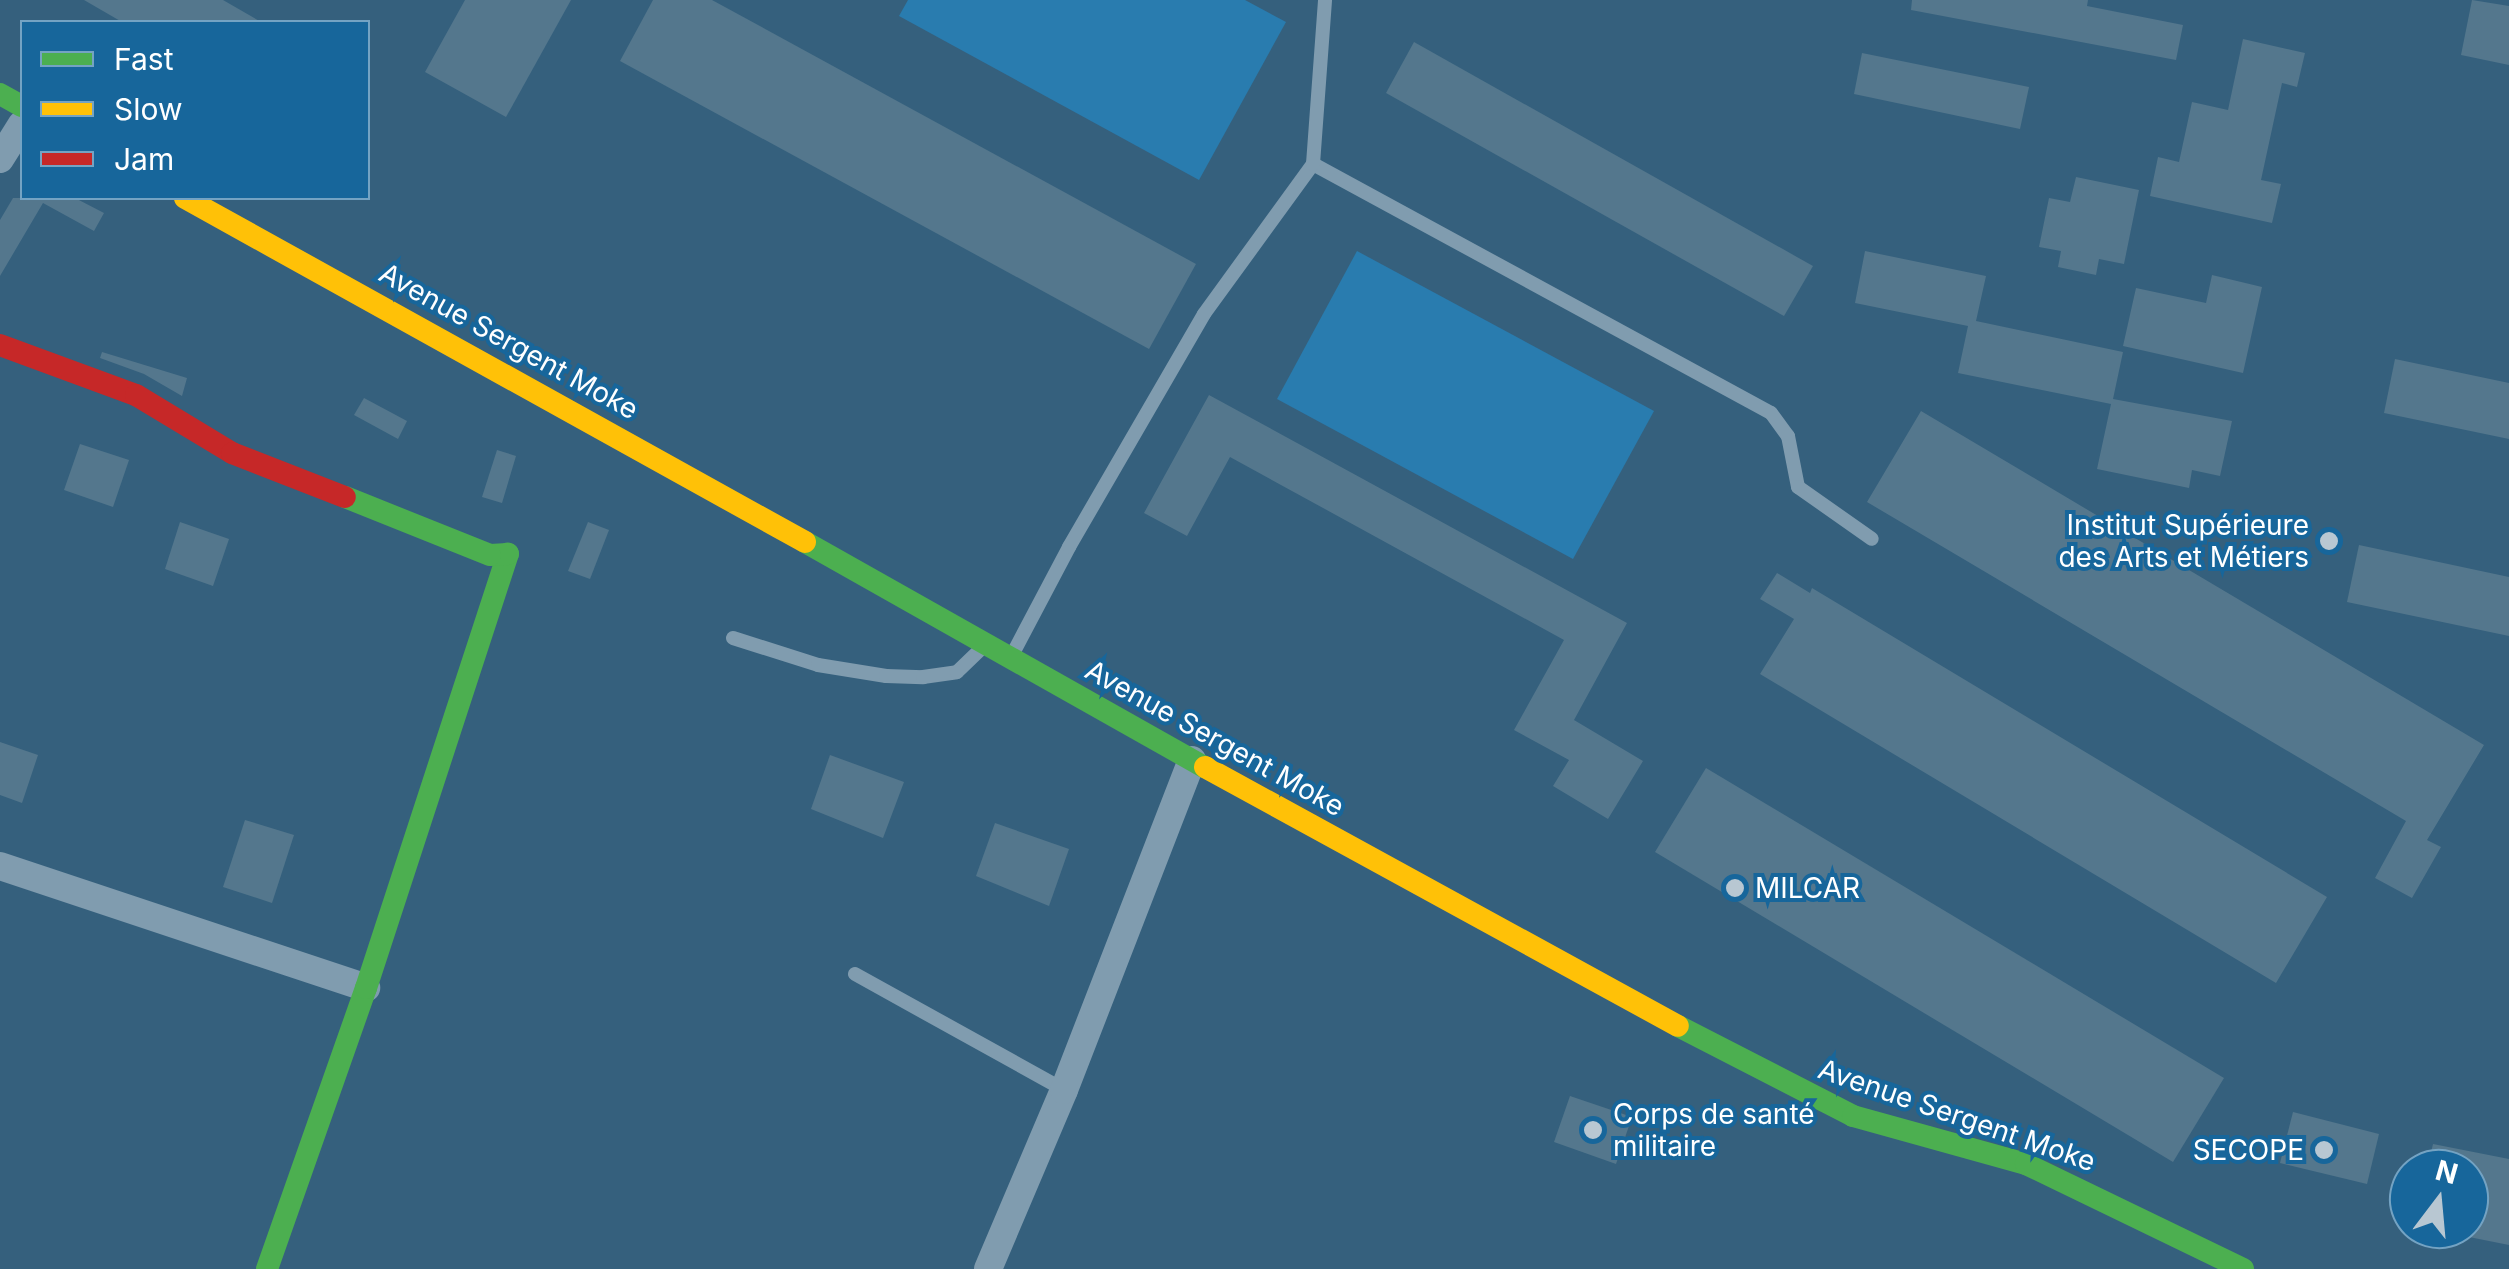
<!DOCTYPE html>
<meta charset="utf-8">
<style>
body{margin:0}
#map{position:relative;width:2509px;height:1269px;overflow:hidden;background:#35607d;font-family:Inter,sans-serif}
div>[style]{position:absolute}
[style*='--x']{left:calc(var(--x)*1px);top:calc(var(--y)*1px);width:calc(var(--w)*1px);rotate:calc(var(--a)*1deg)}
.green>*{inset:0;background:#297caf}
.building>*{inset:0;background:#54778d}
.lane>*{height:14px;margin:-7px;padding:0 7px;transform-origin:7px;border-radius:7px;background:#809caf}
.street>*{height:28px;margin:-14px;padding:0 14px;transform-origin:14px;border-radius:14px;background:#809caf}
.fast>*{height:22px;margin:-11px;padding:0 11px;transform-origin:11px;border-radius:11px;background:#4caf50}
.slow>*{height:22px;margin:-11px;padding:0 11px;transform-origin:11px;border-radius:11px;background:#ffc107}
.jam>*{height:22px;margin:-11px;padding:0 11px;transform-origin:11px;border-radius:11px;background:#c62828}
.dots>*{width:28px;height:28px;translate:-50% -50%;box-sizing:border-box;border:5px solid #17669b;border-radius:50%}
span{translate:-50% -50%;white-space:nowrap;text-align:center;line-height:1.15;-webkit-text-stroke:8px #17669b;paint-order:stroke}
.street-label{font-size:28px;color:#fff}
.poi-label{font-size:28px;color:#fff}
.right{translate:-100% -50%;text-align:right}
.left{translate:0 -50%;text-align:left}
.legend{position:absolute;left:20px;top:20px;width:350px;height:180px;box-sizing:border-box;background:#17669b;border:2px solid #74a3c3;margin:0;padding:12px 18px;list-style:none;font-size:30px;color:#fff}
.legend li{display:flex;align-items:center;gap:20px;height:50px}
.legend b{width:50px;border:2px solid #74a3c3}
.north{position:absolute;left:2389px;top:1149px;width:100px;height:100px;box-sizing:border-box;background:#17669b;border:2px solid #74a3c3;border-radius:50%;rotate:16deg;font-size:28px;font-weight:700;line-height:40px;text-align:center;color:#fff}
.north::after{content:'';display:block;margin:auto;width:35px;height:45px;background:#b8c7d2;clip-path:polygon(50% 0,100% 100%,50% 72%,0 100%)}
</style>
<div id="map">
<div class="green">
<i style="clip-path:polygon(908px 0,1245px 0,1286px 22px,1199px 180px,899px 16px)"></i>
<i style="clip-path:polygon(1357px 251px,1654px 411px,1573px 559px,1277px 399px)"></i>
</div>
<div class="building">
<i style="clip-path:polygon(84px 0,223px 0,261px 22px,122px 22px)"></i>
<i style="clip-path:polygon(465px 0,571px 0,506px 117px,425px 72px)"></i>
<i style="clip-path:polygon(653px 0,712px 0,1196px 264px,1149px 349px,620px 61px)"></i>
<i style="clip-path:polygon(1912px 0,2088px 0,2087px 6px,2183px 25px,2176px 60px,1911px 10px)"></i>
<i style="clip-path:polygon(2472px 0,2509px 6px,2509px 65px,2461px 55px)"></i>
<i style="clip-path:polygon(2243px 39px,2305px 53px,2297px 87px,2282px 83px,2261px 180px,2281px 184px,2272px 223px,2150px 196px,2158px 157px,2179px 162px,2192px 102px,2228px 110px)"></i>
<i style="clip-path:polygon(1414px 42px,1813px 266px,1784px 316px,1386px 93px)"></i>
<i style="clip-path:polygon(1862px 53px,2029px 87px,2020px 129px,1854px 94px)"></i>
<i style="clip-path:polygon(2076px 177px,2139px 190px,2124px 264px,2099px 259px,2096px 275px,2058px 267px,2061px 251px,2039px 247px,2049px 198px,2070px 202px)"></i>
<i style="clip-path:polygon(13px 198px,75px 198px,104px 213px,94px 231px,43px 203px,0 276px,0 220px)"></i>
<i style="clip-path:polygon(1865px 251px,1986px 276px,1976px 321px,2123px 352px,2113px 399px,2232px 421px,2220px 476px,2192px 470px,2189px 488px,2097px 469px,2111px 404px,1958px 373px,1968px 326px,1855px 303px)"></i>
<i style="clip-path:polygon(2212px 275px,2262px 287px,2243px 373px,2123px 346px,2136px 288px,2206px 303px)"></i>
<i style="clip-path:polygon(102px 352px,187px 378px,182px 396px,144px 374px,100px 358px)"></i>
<i style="clip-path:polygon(2395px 359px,2509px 383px,2509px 439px,2384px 413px)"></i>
<i style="clip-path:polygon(1209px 395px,1627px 623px,1574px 720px,1643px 761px,1608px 819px,1553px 786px,1569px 760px,1514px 730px,1564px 640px,1230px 457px,1187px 536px,1144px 513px)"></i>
<i style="clip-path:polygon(364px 398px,407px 421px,398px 439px,354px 415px)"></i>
<i style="clip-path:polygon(1921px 411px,2484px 745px,2427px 840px,2441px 847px,2412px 898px,2375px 878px,2406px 821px,1867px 502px)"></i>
<i style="clip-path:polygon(80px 444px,129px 460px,113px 507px,64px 490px)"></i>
<i style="clip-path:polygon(497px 450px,516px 456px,502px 503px,482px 497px)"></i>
<i style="clip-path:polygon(180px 522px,229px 539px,213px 586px,165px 569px)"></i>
<i style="clip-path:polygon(588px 522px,609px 530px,590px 579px,568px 571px)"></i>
<i style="clip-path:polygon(2359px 545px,2509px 577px,2509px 636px,2347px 602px)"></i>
<i style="clip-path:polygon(1777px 573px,1810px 593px,1812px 588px,2327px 897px,2276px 983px,1760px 674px,1794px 619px,1760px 599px)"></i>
<i style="clip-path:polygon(0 742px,38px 755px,22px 803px,0 795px)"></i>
<i style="clip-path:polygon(830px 755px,904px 782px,883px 838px,811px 809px)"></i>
<i style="clip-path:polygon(1706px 768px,2224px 1078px,2173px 1162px,1655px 852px)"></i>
<i style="clip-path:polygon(245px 820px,294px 835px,272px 903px,223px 887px)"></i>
<i style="clip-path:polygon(995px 823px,1069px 849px,1049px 906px,976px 876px)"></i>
<i style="clip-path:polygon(1570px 1096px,1632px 1117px,1616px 1164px,1554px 1142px)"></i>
<i style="clip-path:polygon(2293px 1112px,2379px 1134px,2367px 1184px,2280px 1163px)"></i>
<i style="clip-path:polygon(2433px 1144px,2509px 1159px,2509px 1245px,2469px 1237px,2469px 1169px,2427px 1169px)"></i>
</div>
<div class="lane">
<i style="--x:1313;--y:164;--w:521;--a:28.53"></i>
<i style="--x:1771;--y:413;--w:29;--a:54"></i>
<i style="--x:1788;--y:436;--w:52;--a:78.9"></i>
<i style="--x:1798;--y:487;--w:90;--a:35.1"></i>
<i style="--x:733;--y:638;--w:89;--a:17.6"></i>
<i style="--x:818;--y:665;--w:69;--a:9.2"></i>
<i style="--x:886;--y:676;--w:37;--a:2"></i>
<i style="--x:923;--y:677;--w:34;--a:-8"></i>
<i style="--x:957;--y:672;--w:35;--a:-44"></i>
<i style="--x:1010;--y:659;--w:127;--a:-62.2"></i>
<i style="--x:1069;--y:547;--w:269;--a:-59.9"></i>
<i style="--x:1204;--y:314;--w:185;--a:-54"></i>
<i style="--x:1313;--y:164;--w:164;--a:-85.8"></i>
<i style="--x:855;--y:974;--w:239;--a:29"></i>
</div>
<div class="street">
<i style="--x:0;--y:159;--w:41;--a:-57.8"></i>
<i style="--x:0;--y:866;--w:386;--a:18.4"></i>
<i style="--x:988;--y:1269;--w:194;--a:-67"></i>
<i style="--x:1064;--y:1090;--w:354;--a:-68.8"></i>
</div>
<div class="fast">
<i style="--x:0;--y:94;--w:25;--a:29"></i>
<i style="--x:805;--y:542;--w:459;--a:29.4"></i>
<i style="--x:1678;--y:1026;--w:197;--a:27.2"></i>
<i style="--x:1853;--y:1116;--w:180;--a:15.5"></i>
<i style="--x:2026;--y:1164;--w:241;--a:25.8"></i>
<i style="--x:267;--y:1269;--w:298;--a:-70.6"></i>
<i style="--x:366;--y:988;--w:457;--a:-71.9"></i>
<i style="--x:508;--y:554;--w:18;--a:177"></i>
<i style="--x:490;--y:555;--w:156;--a:-158.2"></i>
</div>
<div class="slow">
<i style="--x:185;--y:198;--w:709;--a:29.02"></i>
<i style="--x:1205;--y:767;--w:539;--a:28.7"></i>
</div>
<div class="jam">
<i style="--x:0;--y:345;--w:145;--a:20.2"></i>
<i style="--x:136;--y:395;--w:112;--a:31.1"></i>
<i style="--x:232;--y:453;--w:121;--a:21.3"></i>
</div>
<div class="dots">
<i style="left:2329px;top:541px;background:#b8c7d2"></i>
<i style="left:1735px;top:888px;background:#b8c7d2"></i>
<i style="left:1593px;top:1130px;background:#b8c7d2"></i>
<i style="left:2324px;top:1150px;background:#b8c7d2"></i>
</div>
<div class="street-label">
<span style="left:509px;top:341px;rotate:29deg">Avenue Sergent Moke</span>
<span style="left:1215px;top:738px;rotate:29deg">Avenue Sergent Moke</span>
<span style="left:1957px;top:1115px;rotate:19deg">Avenue Sergent Moke</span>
</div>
<div class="poi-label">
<span class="right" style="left:2309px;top:541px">Institut Supérieure<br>des Arts et Métiers</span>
<span class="left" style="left:1755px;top:888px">MILCAR</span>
<span class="left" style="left:1613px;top:1130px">Corps de santé<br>militaire</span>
<span class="right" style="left:2304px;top:1150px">SECOPE</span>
</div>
<ul class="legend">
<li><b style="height:12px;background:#4caf50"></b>Fast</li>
<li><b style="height:12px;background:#ffc107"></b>Slow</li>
<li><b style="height:12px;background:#c62828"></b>Jam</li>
</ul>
<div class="north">N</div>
</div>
